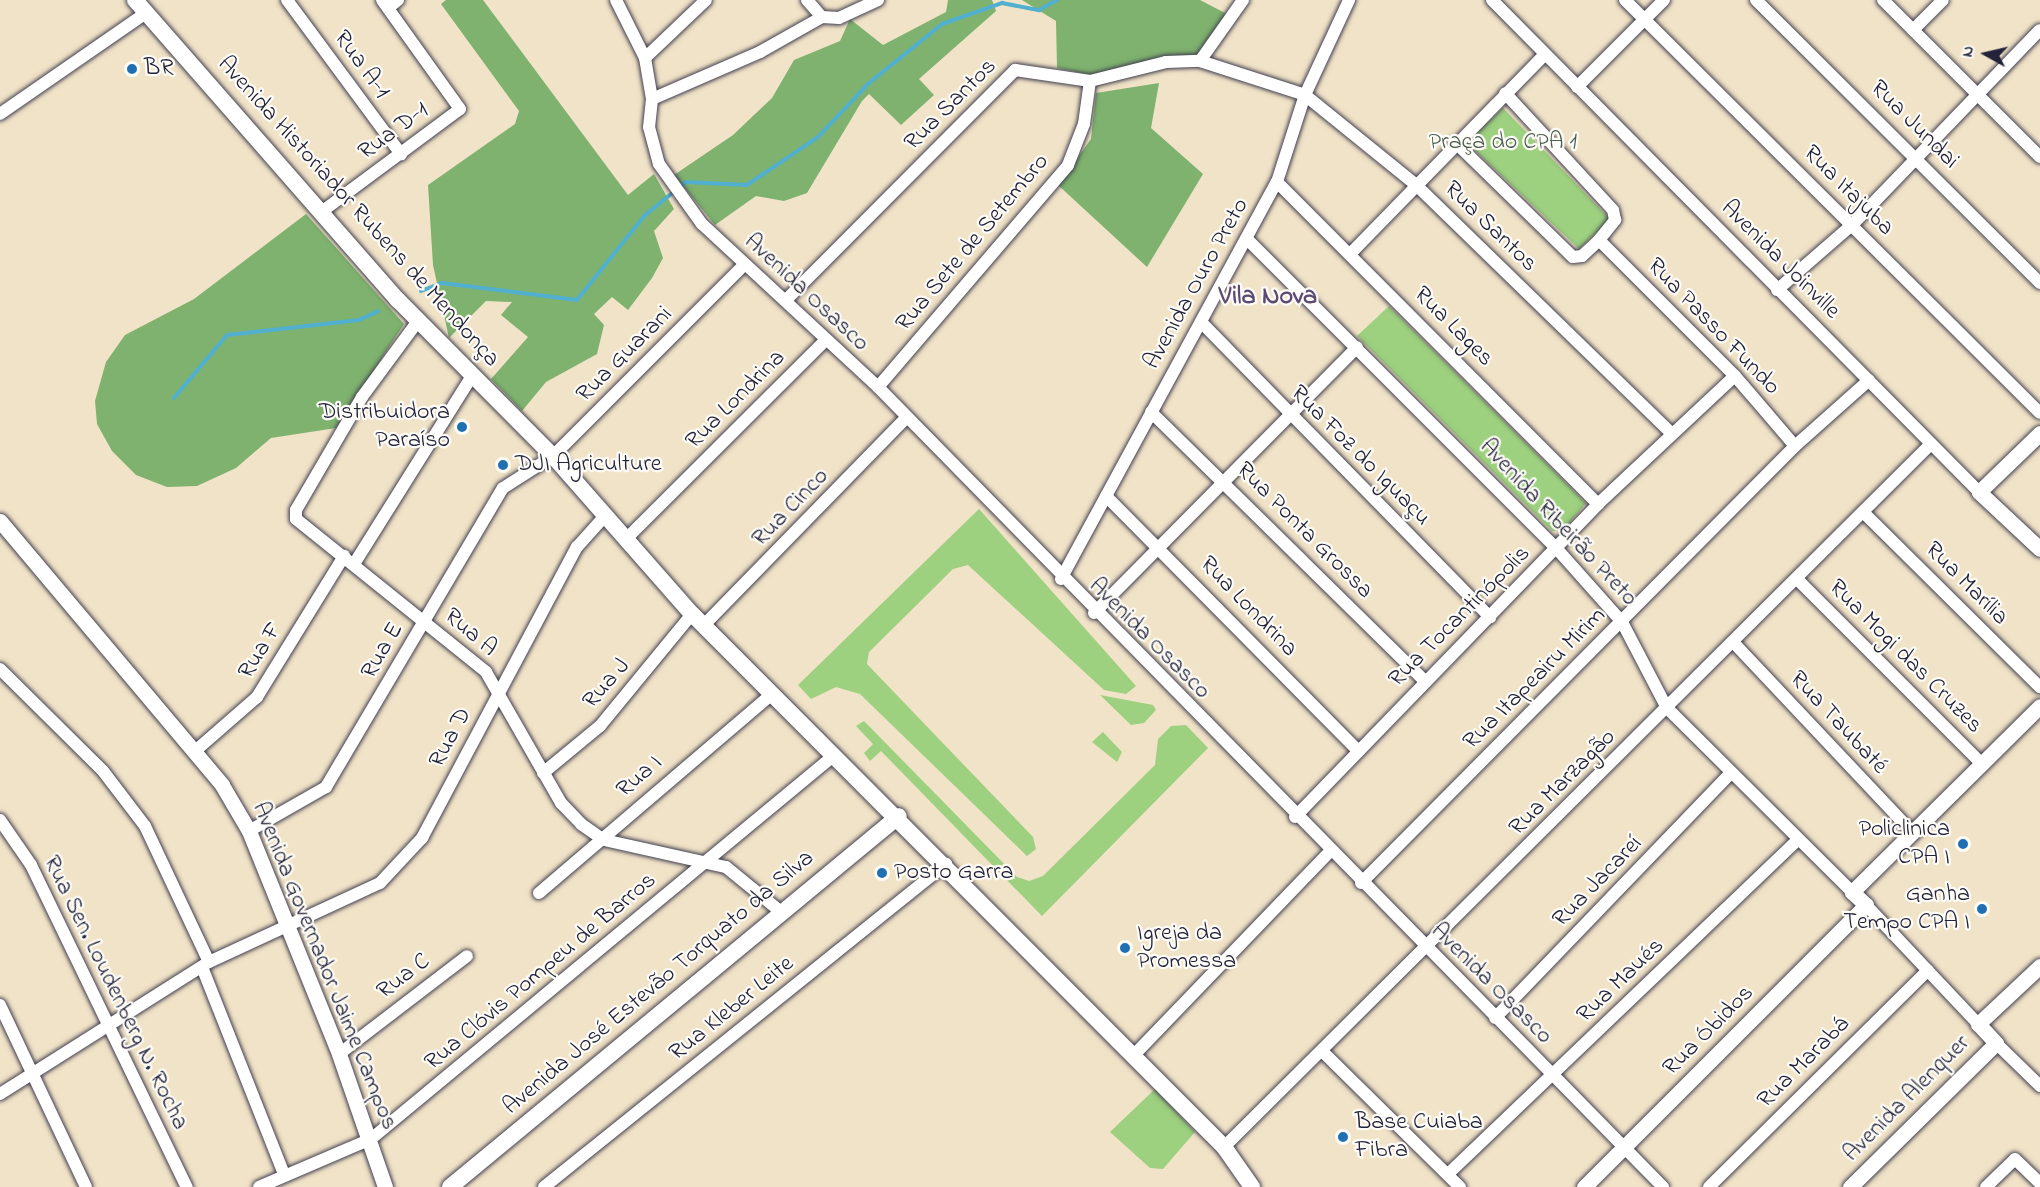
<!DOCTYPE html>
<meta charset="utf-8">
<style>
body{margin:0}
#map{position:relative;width:2040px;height:1187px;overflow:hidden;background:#f1e3c7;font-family:"Indie Flower",sans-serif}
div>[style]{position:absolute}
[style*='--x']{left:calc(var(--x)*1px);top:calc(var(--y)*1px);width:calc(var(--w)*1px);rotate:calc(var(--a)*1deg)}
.green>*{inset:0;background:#9dd07f}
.forest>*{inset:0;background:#7eb26e}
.stream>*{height:4px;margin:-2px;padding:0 2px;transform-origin:2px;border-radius:2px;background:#51b0cf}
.roads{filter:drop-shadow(0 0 2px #413f50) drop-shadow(0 0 2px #413f50)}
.minor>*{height:12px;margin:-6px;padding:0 6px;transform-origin:6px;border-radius:6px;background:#fff}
.tertiary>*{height:15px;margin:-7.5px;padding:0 7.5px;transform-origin:7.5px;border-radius:7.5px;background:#fff}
.secondary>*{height:16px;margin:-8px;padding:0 8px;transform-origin:8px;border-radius:8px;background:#fff}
.dots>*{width:16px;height:16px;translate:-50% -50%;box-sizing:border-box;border:3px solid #fdfcf7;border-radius:50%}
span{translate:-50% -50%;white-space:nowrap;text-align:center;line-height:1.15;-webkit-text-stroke:4.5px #fdfcf7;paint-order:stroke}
.street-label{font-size:24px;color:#22223b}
.poi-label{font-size:24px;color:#22223b}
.left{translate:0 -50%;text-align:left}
.right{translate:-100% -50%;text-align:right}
.park-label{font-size:24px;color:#4d5f53}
.neighbourhood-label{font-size:26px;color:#5c4a72;font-weight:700}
.north{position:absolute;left:1956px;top:24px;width:60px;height:60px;-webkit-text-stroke:4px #fdfcf7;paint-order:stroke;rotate:278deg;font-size:16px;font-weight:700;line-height:24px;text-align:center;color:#22223b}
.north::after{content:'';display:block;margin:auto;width:21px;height:27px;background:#22223b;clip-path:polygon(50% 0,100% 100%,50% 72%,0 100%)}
</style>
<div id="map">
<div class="green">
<i style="clip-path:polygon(1503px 108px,1610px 219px,1579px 249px,1467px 143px)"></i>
<i style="clip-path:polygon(1389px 306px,1586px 503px,1563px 531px,1552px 531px,1357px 336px)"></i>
<i style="clip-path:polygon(979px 509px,1136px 686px,1126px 694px,1104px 690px,968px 565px,953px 569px,869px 652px,867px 664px,1033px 837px,1036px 849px,1027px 856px,860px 694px,836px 687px,811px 699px,798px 685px)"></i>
<i style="clip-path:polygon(1100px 695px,1153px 705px,1156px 710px,1144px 723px,1131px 725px)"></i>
<i style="clip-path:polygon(864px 721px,1017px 877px,1029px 881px,1043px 876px,1155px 765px,1158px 739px,1171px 726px,1186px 725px,1208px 748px,1042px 916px,881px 751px,870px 761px,864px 753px,873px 744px,856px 726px)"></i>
<i style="clip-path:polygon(1103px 732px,1122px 752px,1117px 762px,1092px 742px)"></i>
<i style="clip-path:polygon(1155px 1089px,1195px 1132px,1163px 1169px,1150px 1168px,1110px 1132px)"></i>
</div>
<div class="forest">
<i style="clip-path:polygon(446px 0,483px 0,628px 195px,654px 174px,674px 209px,654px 231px,663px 258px,652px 278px,628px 310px,612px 297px,594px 314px,604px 325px,597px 354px,546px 382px,522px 411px,491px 379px,528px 337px,501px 315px,512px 302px,486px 301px,449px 338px,433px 265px,428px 185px,515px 124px,519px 111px,441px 4px)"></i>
<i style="clip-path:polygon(948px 0,992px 0,996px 11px,919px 79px,934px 95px,901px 125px,869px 94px,862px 101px,807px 193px,784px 201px,756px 196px,715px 225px,674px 175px,733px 135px,772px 98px,794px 60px,840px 41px,850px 19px,883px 45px,946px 12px)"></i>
<i style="clip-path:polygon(1022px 0,1200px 0,1227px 14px,1198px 57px,1091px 75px,1057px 68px,1056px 21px)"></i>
<i style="clip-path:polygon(1159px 83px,1151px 128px,1203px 174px,1147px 267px,1058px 185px,1091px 139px,1096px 93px)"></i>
<i style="clip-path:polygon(306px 214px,404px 324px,336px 428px,271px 438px,236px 468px,197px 486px,167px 487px,136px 475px,112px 451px,97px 424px,95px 401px,106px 362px,125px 335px,194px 299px)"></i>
</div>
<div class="stream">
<i style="--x:421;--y:291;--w:22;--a:-21"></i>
<i style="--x:442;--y:283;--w:136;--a:7.2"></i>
<i style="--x:577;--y:300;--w:107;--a:-51.4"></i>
<i style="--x:644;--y:216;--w:54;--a:-39"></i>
<i style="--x:686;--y:182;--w:61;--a:2.8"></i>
<i style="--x:747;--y:185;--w:86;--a:-34.1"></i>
<i style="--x:818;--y:137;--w:74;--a:-46.6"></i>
<i style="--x:869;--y:83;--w:94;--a:-38.9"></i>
<i style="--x:942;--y:24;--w:64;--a:-19.3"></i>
<i style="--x:1002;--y:3;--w:38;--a:11"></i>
<i style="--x:1039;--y:10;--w:21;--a:-29"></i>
<i style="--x:174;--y:398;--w:82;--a:-49.9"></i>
<i style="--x:227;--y:335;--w:133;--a:-6.5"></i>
<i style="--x:359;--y:320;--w:21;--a:-25"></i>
</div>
<div class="roads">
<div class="minor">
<i style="--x:287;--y:0;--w:192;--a:53.5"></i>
<i style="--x:616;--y:0;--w:65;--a:63.4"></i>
<i style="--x:645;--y:58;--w:42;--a:80.3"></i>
<i style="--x:652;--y:99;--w:28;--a:96"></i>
<i style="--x:649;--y:127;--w:38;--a:75"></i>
<i style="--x:659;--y:164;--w:74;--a:54.4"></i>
<i style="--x:702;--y:224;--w:240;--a:42.8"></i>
<i style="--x:878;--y:387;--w:1121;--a:45.54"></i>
<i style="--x:807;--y:0;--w:23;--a:49"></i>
<i style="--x:1492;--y:0;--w:692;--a:45.29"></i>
<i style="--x:1625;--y:0;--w:585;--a:44.86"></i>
<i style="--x:1756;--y:0;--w:401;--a:44.9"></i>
<i style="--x:1883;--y:0;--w:222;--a:45"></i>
<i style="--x:388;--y:8;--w:13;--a:-39"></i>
<i style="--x:1913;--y:30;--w:42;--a:-45"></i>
<i style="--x:645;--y:58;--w:84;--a:-43.6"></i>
<i style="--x:1200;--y:61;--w:75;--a:-54.8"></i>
<i style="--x:1577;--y:87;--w:123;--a:-45"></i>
<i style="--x:652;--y:99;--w:118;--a:-23.5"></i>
<i style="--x:760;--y:52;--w:71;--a:-29.4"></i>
<i style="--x:822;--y:17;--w:17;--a:3"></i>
<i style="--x:839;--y:18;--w:43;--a:-24.8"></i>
<i style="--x:0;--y:114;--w:178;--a:-34.7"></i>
<i style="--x:1456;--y:143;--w:163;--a:44.3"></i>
<i style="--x:1573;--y:257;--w:9;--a:-6"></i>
<i style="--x:1582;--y:256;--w:23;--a:-43"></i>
<i style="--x:1599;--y:240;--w:26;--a:-51"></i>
<i style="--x:1615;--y:220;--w:10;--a:-101"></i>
<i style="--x:1613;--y:210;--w:159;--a:-132.7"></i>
<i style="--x:1277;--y:182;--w:455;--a:45.1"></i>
<i style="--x:324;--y:210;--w:169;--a:-36.6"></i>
<i style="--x:460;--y:109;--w:134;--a:-125.6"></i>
<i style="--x:1247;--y:239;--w:438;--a:45"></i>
<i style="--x:1557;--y:549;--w:98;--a:48.3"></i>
<i style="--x:1622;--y:622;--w:97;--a:62.4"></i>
<i style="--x:1667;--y:708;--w:261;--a:44.8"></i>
<i style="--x:1599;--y:240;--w:192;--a:45"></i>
<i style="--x:1735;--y:376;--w:92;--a:49.4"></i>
<i style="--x:1351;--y:253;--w:277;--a:-45.7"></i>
<i style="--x:1777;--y:290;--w:101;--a:-41"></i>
<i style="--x:1853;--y:224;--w:269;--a:-46.1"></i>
<i style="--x:786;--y:300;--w:325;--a:-45.1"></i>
<i style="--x:1015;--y:70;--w:76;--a:8.3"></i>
<i style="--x:1090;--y:81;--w:78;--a:-14"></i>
<i style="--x:1166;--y:62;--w:34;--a:-2"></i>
<i style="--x:1200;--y:61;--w:110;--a:17.9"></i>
<i style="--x:1305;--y:95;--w:141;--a:39"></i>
<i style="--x:1415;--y:184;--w:357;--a:44.2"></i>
<i style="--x:418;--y:321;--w:94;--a:126.4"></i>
<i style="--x:362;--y:397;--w:131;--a:120.3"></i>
<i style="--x:296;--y:510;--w:9;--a:90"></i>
<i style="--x:296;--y:519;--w:244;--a:38.8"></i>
<i style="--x:486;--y:672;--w:151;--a:60.2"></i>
<i style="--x:561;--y:803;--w:29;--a:46"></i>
<i style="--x:581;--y:824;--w:28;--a:35"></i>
<i style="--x:604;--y:840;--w:125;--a:12.5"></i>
<i style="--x:726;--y:867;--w:71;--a:39.3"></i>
<i style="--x:1202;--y:323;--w:412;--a:45.6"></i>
<i style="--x:878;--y:387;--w:292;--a:-49.4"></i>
<i style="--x:1068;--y:165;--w:44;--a:-68.7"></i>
<i style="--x:1084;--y:124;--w:43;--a:-82.1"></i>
<i style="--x:1151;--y:412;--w:385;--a:44.5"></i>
<i style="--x:1106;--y:496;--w:357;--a:45.3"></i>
<i style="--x:1863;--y:512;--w:249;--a:44.7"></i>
<i style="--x:625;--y:540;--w:284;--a:-44.9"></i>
<i style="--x:354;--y:564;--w:222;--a:-57.9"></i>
<i style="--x:1061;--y:579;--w:452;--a:-61.5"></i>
<i style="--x:1277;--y:182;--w:91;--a:-72.2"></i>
<i style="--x:1305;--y:95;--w:105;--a:-65.1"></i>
<i style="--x:1797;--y:579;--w:262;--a:45"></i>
<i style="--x:1094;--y:613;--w:374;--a:-45.3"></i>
<i style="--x:703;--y:626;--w:292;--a:-45.7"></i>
<i style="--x:1733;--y:642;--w:262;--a:46.7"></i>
<i style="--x:0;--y:669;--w:145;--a:44.7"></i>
<i style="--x:103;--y:771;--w:69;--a:52.6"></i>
<i style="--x:145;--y:826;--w:150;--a:64.8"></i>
<i style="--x:194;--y:752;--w:84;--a:-41.1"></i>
<i style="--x:257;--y:697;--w:166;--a:-58.3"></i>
<i style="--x:543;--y:773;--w:74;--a:-39.5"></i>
<i style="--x:600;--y:726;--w:145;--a:-50.6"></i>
<i style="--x:1295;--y:817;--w:436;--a:-45.9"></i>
<i style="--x:1598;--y:504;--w:187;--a:-43.1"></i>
<i style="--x:0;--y:820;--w:55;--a:55.4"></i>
<i style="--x:31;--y:865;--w:358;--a:64.2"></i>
<i style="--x:249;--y:831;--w:89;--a:-29.7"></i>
<i style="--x:326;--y:787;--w:347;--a:-59.4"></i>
<i style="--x:503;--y:488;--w:59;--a:-32.6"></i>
<i style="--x:553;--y:456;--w:270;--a:-45"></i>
<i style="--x:1361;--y:883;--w:616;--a:-45.2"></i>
<i style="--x:1795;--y:446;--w:99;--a:-41.7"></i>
<i style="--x:539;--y:893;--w:305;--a:-40.5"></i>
<i style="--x:1866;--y:905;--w:163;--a:46.7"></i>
<i style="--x:202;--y:967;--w:223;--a:68.4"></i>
<i style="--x:0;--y:1005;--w:201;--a:64.7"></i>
<i style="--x:1495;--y:1018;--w:339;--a:-46.1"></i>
<i style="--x:1996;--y:1043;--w:62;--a:44.3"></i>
<i style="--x:1322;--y:1051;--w:194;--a:44.6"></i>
<i style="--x:339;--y:1054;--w:161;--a:-37.4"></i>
<i style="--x:1134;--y:1055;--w:283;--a:-46.1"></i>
<i style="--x:0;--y:1094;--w:247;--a:-32.3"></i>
<i style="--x:209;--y:962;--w:188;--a:-24.8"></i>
<i style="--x:380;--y:883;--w:62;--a:-47"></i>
<i style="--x:422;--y:838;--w:330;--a:-62"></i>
<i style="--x:577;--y:547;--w:40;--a:-48"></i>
<i style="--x:1224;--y:1147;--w:994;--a:-44.84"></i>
<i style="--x:1448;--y:1174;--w:482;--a:-43.7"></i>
<i style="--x:259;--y:1187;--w:122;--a:-23.2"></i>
<i style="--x:371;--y:1139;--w:599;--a:-39.65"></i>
<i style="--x:544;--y:1187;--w:516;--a:-38.78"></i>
<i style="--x:1709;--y:1187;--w:308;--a:-44.7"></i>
<i style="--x:1986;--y:1187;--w:40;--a:-44"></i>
<i style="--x:2015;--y:1159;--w:35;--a:44"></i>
</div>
<div class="tertiary">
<i style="--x:2040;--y:433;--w:85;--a:136"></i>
<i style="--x:1979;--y:492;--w:83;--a:43.1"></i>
<i style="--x:0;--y:521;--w:345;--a:49.9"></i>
<i style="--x:222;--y:785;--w:53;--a:59.6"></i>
<i style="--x:249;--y:831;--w:240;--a:68"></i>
<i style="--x:339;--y:1054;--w:141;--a:70.9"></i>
<i style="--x:1584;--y:1187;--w:399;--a:-45"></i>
<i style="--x:1866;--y:905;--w:19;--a:-137"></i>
<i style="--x:1852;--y:892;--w:264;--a:-44.7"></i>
<i style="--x:1850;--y:1187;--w:205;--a:-44.6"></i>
<i style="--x:1996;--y:1043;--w:26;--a:-133"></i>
<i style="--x:1978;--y:1024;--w:85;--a:-43.1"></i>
</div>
<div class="secondary">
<i style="--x:135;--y:0;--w:399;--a:48.8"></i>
<i style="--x:398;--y:300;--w:220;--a:45.2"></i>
<i style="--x:553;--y:456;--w:210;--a:48.7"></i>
<i style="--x:692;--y:614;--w:753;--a:45.05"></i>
<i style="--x:1224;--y:1147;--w:49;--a:55"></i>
<i style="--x:450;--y:1187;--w:582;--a:-39.57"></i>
</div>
</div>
<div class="dots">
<i style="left:132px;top:69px;background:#1f6fb2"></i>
<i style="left:462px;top:427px;background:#1f6fb2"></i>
<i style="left:503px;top:465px;background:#1f6fb2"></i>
<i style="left:1963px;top:844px;background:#1f6fb2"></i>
<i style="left:882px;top:873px;background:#1f6fb2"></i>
<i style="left:1982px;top:909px;background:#1f6fb2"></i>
<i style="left:1125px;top:948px;background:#1f6fb2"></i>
<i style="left:1343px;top:1137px;background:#1f6fb2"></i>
</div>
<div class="street-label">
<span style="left:361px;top:65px;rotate:54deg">Rua A-1</span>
<span style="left:951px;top:105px;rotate:-45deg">Rua Santos</span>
<span style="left:1914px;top:125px;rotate:45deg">Rua Jundai</span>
<span style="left:394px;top:132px;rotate:-36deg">Rua D-1</span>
<span style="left:1848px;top:191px;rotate:45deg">Rua Itajuba</span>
<span style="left:358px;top:212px;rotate:48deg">Avenida Historiador Rubens de Mendonça</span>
<span style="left:1490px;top:227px;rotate:44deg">Rua Santos</span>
<span style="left:973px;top:243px;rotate:-50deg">Rua Sete de Setembro</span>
<span style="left:1780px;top:260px;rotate:45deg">Avenida Joinville</span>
<span style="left:1197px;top:284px;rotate:-61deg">Avenida Ouro Preto</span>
<span style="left:806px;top:293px;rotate:43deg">Avenida Osasco</span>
<span style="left:1453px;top:327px;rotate:45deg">Rua Lages</span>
<span style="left:1713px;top:327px;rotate:46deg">Rua Passo Fundo</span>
<span style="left:625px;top:355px;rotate:-45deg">Rua Guarani</span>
<span style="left:736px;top:400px;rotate:-45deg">Rua Londrina</span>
<span style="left:1360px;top:456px;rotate:45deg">Rua Foz do Iguaçu</span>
<span style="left:791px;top:508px;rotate:-46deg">Rua Cinco</span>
<span style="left:1558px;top:523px;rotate:47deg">Avenida Ribeirão Preto</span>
<span style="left:1304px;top:531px;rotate:45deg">Rua Ponta Grossa</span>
<span style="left:1966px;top:584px;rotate:45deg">Rua Marília</span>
<span style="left:1248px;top:607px;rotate:46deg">Rua Londrina</span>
<span style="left:1460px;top:617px;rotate:-45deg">Rua Tocantinópolis</span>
<span style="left:470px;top:633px;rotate:40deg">Rua A</span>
<span style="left:1149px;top:639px;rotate:45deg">Avenida Osasco</span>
<span style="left:261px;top:651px;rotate:-58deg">Rua F</span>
<span style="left:383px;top:651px;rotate:-60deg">Rua E</span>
<span style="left:1905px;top:657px;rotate:45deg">Rua Mogi das Cruzes</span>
<span style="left:1535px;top:679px;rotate:-45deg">Rua Itapeairu Mirim</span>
<span style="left:607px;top:684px;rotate:-49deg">Rua J</span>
<span style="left:1838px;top:723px;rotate:47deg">Rua Taubaté</span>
<span style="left:451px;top:738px;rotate:-62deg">Rua D</span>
<span style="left:640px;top:777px;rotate:-41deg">Rua I</span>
<span style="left:1563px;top:783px;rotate:-45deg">Rua Marzagão</span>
<span style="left:1598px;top:882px;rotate:-46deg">Rua Jacareí</span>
<span style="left:324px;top:966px;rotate:68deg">Avenida Governador Jaime Campos</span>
<span style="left:541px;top:972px;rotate:-40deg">Rua Clóvis Pompeu de Barros</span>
<span style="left:404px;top:977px;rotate:-37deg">Rua C</span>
<span style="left:1621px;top:981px;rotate:-44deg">Rua Maués</span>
<span style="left:659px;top:983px;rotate:-40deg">Avenida José Estevão Torquato da Silva</span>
<span style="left:1491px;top:984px;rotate:45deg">Avenida Osasco</span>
<span style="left:115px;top:993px;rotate:64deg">Rua Sen. Loudenberg N. Rocha</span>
<span style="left:732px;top:1009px;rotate:-39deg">Rua Kleber Leite</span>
<span style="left:1709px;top:1031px;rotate:-45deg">Rua Óbidos</span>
<span style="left:1804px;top:1063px;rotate:-45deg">Rua Marabá</span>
<span style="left:1907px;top:1099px;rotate:-45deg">Avenida Alenquer</span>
</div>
<div class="poi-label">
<span class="left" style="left:144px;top:69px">BR</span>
<span class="right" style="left:450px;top:427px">Distribuidora<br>Paraíso</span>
<span class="left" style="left:515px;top:465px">DJI Agriculture</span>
<span class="right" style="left:1950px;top:844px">Policlinica<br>CPA I</span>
<span class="left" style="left:894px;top:873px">Posto Garra</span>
<span class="right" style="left:1970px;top:909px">Ganha<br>Tempo CPA I</span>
<span class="left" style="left:1137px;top:948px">Igreja da<br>Promessa</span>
<span class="left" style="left:1355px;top:1137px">Base Cuiaba<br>Fibra</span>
</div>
<div class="park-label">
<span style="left:1503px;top:143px">Praça do CPA 1</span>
</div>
<div class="neighbourhood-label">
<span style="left:1268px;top:298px">Vila Nova</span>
</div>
<div class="north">N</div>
</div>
